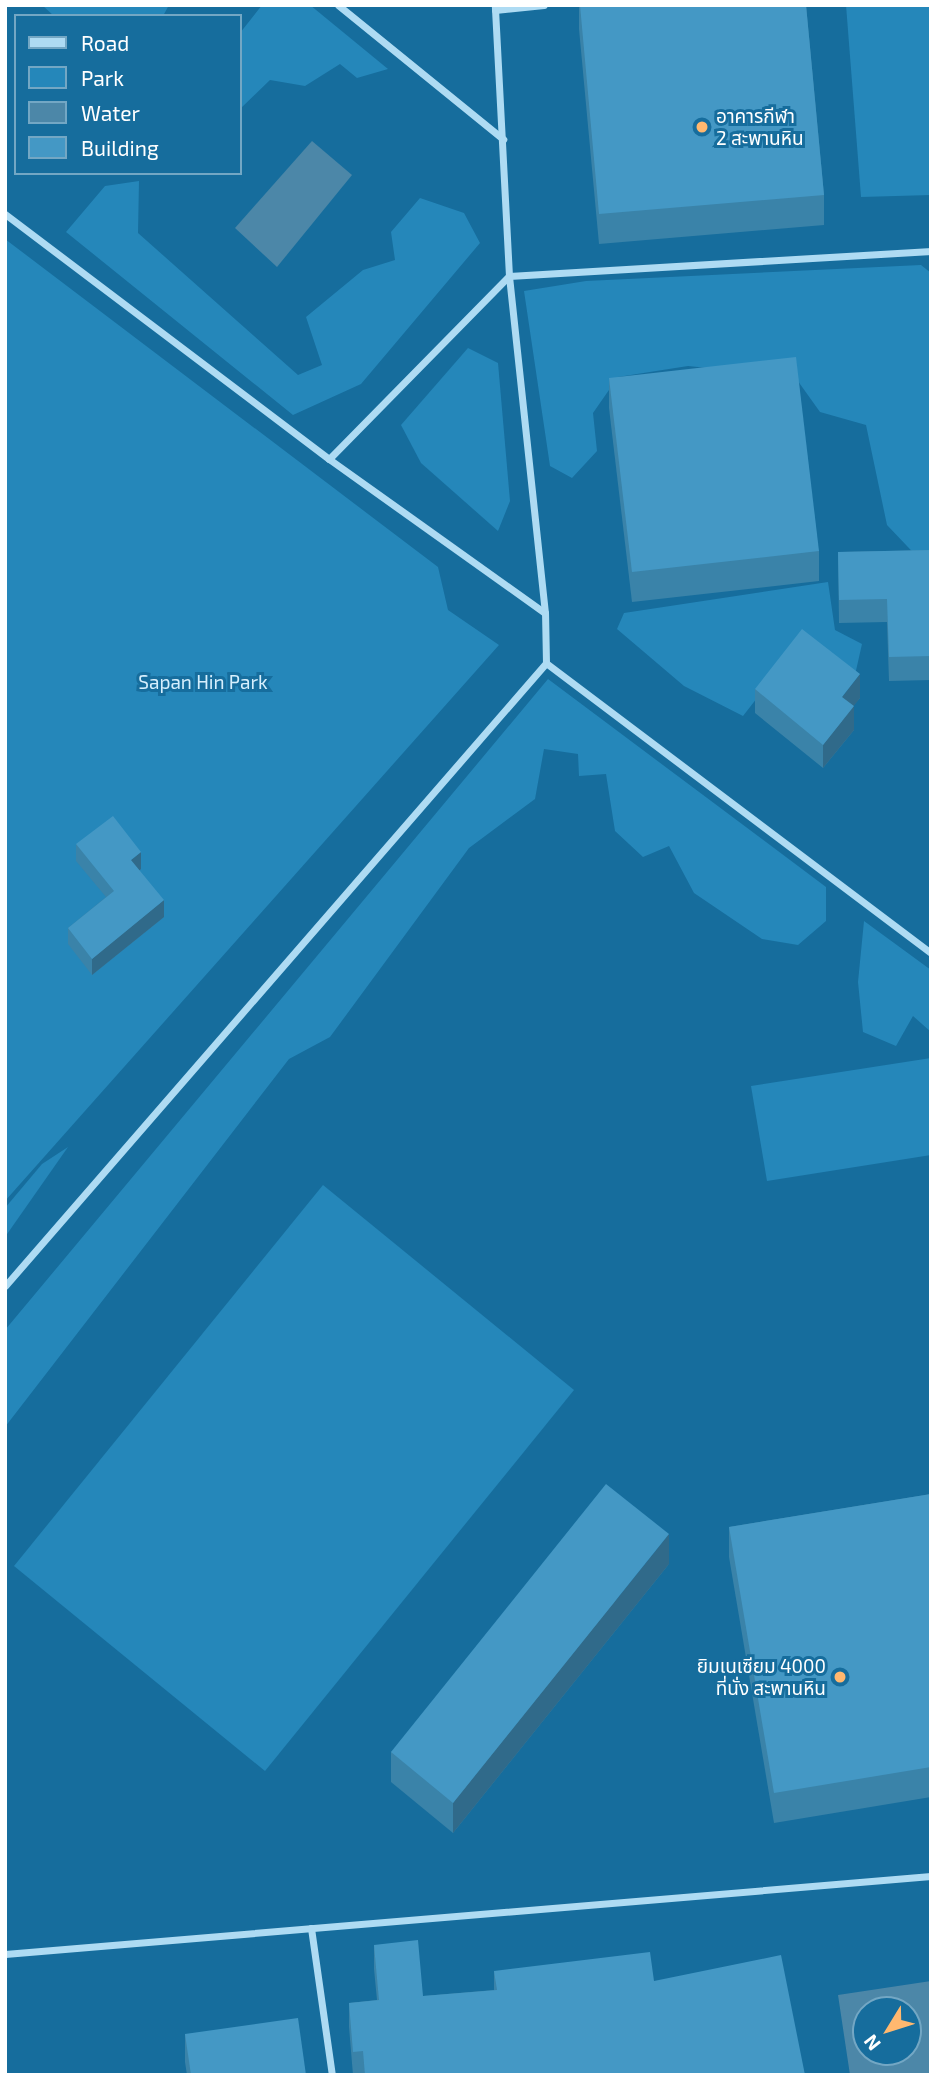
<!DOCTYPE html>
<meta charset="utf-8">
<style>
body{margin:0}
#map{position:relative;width:936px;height:2080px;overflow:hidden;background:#166d9d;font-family:"Exo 2","Noto Sans Thai",sans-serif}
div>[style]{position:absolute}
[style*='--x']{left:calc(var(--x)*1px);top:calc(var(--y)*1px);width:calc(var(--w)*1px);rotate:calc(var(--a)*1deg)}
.green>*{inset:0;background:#2587ba}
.water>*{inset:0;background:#4c87a8}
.street>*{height:7px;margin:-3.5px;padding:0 3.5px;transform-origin:3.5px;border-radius:3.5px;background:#aedbf3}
.wall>*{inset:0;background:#3a83a9}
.shaded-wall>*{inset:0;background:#306a8a}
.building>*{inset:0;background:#4498c5}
.dots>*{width:19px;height:19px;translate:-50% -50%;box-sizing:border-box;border:4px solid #166d9d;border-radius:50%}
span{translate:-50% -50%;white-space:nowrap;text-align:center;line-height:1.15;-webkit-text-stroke:6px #166d9d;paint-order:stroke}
.poi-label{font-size:19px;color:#fff}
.left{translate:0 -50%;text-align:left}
.right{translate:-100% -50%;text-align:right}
.park-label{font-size:19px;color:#d6effd}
.frame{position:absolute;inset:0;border:7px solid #fff;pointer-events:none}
.legend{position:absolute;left:14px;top:14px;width:228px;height:161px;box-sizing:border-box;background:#166d9d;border:2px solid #73a7c4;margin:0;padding:9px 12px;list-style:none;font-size:21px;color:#fff}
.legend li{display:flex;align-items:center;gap:14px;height:35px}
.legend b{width:35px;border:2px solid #73a7c4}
.north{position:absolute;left:852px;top:1996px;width:70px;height:70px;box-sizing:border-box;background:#166d9d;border:2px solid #73a7c4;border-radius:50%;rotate:232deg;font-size:19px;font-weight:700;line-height:28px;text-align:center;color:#fff}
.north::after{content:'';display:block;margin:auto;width:24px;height:32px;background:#ffb86f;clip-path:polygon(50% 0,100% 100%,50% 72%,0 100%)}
</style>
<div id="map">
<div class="green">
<i style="clip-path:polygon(42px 5px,169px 5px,163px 16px,54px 16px)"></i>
<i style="clip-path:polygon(262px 5px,310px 5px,388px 69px,357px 78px,340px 64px,305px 86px,270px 80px,240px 109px,240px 33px)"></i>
<i style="clip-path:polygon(846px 5px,931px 5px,931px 195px,861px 197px)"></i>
<i style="clip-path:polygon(139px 181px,138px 233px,298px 375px,322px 365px,306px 317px,363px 270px,395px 260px,391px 232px,420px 198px,464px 213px,480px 243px,361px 384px,293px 415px,66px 232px,105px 186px)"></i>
<i style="clip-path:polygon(5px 239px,438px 567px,448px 610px,499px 645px,5px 1201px)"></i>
<i style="clip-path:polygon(921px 265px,931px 273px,931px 565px,926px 566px,887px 525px,866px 425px,820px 412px,795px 377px,688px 366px,618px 377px,593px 413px,597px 451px,572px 478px,550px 466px,524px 291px,586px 281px)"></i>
<i style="clip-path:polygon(468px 348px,498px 363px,510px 501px,498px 531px,421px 463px,401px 425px)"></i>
<i style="clip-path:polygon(828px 582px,835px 630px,862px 644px,855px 675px,791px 654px,743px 716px,684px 686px,617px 629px,624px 613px)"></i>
<i style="clip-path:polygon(548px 679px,826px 887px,826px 921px,798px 945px,762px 939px,694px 893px,669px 846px,643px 857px,615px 831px,606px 774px,579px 776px,578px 754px,544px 749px,535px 799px,469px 848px,330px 1037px,289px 1059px,5px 1427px,5px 1330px)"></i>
<i style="clip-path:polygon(864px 921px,931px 970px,931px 1032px,913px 1016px,896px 1046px,863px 1032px,858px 982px)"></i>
<i style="clip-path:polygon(931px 1058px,931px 1155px,767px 1181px,751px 1086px)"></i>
<i style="clip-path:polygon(68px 1147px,5px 1237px,5px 1208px,42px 1164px)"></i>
<i style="clip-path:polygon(323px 1185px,574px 1390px,265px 1771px,14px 1566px)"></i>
</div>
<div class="water">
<i style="clip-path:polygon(312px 141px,352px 175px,277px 267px,235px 228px)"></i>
<i style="clip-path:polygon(evenodd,931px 1981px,931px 2075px,850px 2075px,838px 1995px,931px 1981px,866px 2010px,908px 2010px,908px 2052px,866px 2052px,866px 2010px)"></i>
</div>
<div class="street">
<i style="--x:338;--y:5;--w:213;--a:39.1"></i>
<i style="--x:495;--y:10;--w:49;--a:-5.8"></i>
<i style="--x:5;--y:214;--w:406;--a:37.1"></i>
<i style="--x:329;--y:459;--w:265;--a:35.5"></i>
<i style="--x:329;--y:459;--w:257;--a:-45.5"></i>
<i style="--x:509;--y:276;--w:423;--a:-3.4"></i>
<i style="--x:546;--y:663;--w:482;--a:37"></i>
<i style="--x:5;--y:1286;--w:825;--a:-49.03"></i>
<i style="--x:546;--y:663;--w:50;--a:-91.1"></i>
<i style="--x:545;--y:613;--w:339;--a:-96.1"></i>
<i style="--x:509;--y:276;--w:271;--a:-93"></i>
<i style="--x:311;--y:1928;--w:148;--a:81.9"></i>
<i style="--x:5;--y:1954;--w:929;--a:-4.81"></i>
</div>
<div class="wall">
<i style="clip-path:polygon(579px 5px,806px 5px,824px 195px,824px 225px,599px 244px,579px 29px)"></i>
<i style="clip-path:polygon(609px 378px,819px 551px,819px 581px,632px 602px,609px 408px)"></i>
<i style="clip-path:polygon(931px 550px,931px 680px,889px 681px,887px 622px,839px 623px,838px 552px)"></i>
<i style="clip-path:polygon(755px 689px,860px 698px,853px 706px,854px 730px,823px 768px,755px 713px)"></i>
<i style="clip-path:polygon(76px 844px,141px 869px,139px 870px,164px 917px,92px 975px,68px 944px,68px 928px,106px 897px,76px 861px)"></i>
<i style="clip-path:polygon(931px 1494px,931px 1797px,774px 1823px,729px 1557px,729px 1527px)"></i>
<i style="clip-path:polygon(669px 1564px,453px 1833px,391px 1782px,391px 1752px)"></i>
<i style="clip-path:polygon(374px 1945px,423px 1996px,494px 1990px,494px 1971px,654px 1981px,805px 2075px,353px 2075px,349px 2027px,349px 2003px,377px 2000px,374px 1969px)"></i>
<i style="clip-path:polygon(185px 2034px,306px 2075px,187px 2075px,185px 2062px)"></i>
</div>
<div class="shaded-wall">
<i style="clip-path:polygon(860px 674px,860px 698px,842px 721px,842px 697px)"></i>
<i style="clip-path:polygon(854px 706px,854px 730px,823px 768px,823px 745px)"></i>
<i style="clip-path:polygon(141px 852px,141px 869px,131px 877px,131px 860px)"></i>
<i style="clip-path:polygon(164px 900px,164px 917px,92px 975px,92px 959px)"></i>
<i style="clip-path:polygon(669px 1534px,669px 1564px,453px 1833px,453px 1803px)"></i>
</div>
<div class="building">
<i style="clip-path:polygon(580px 5px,806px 5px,824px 195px,599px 214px)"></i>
<i style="clip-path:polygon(796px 357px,819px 551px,632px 572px,609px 378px)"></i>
<i style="clip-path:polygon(931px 550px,931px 656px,889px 657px,887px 599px,839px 600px,838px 552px)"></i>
<i style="clip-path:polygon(802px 629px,860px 674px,842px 697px,854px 706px,823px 745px,755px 689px)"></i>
<i style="clip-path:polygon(113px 816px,141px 852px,131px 860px,164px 900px,92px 959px,68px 928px,114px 891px,76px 844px)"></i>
<i style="clip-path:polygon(606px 1484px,669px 1534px,453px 1803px,391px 1752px)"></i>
<i style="clip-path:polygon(931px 1494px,931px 1767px,774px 1793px,729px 1527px)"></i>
<i style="clip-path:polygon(418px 1940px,423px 1996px,497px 1990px,494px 1971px,650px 1952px,654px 1981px,781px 1955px,805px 2075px,365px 2075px,363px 2051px,353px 2052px,349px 2003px,379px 2000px,374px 1945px)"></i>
<i style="clip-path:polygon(298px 2018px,306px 2075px,191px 2075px,185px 2034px)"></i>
</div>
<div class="dots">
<i style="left:702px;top:127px;background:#ffb86f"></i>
<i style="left:840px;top:1677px;background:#ffb86f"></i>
</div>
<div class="poi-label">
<span class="left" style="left:716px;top:127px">อาคารกีฬา<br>2 สะพานหิน</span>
<span class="right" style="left:826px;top:1677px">ยิมเนเซียม 4000<br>ที่นั่ง สะพานหิน</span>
</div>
<div class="park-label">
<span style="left:203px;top:682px">Sapan Hin Park</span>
</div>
<div class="frame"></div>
<ul class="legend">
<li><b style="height:9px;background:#aedbf3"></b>Road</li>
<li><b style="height:19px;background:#2587ba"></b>Park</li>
<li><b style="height:19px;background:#4c87a8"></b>Water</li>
<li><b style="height:19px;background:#4498c5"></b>Building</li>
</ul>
<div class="north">N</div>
</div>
